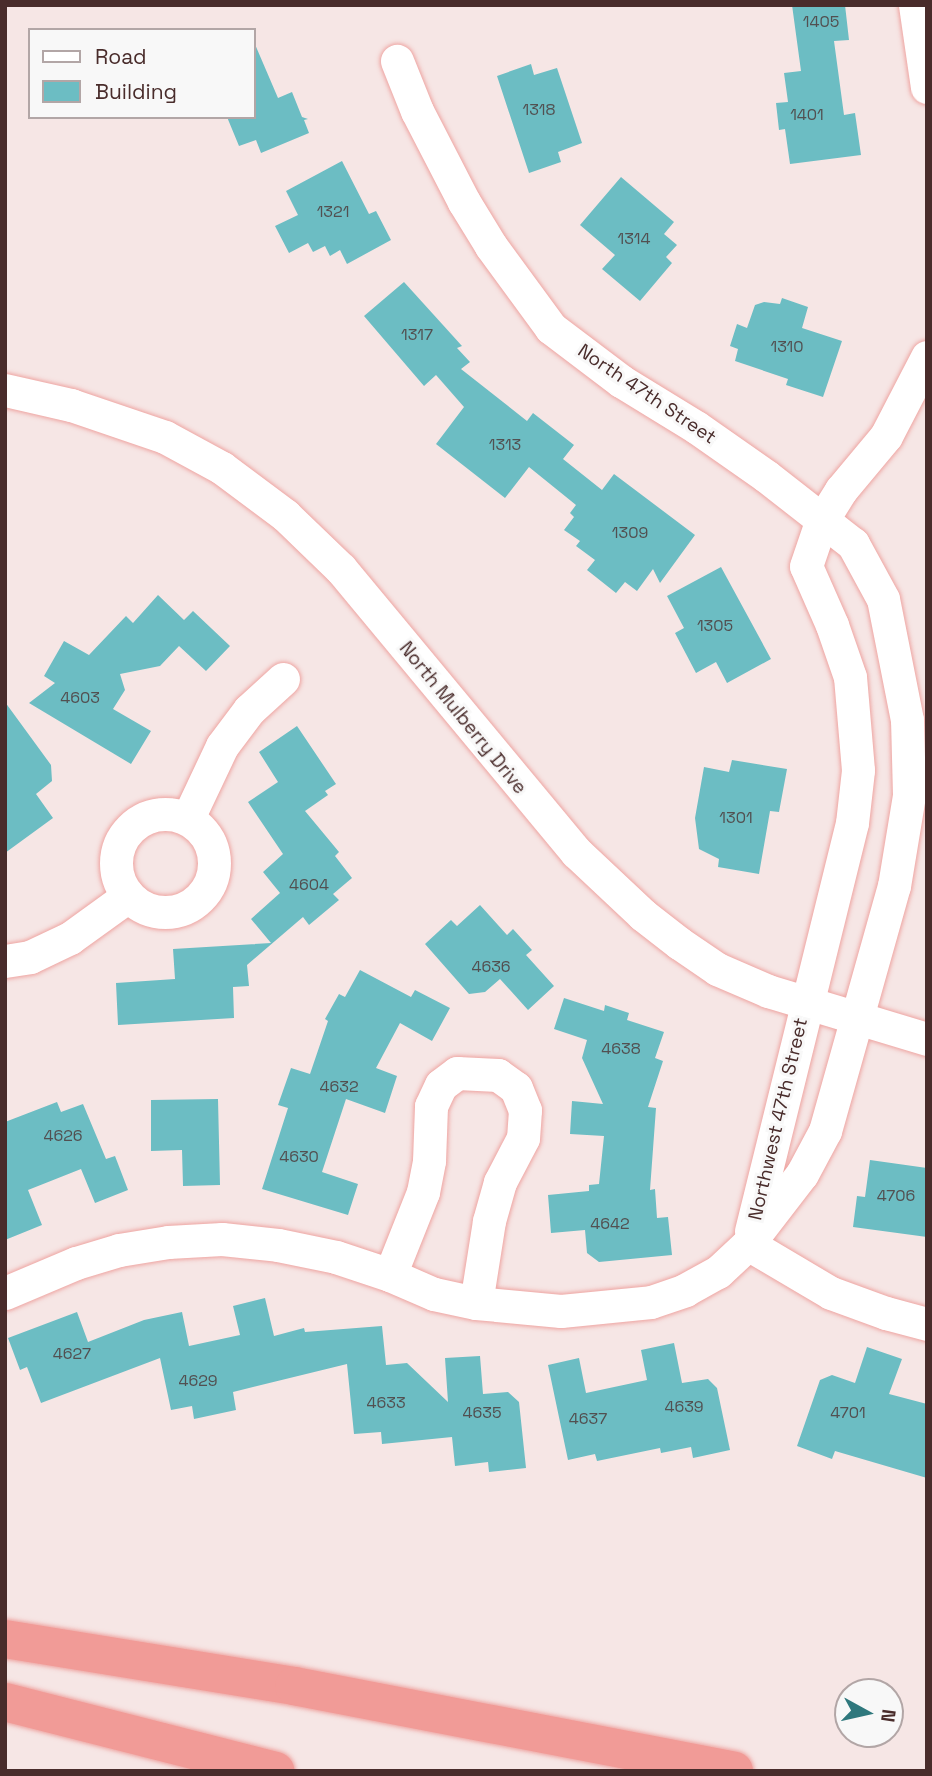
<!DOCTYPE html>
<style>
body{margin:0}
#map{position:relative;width:932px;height:1776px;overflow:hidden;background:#f6e6e5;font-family:"Space Grotesk",sans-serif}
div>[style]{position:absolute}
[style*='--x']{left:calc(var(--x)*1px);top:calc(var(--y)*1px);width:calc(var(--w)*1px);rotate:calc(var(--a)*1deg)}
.building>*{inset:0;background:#6cbdc3}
.roads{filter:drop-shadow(0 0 2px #eea5a2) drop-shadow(0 0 2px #eea5a2)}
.minor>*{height:33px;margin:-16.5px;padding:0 16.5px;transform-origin:16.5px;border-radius:16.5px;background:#fff}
.minor>.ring{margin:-16.5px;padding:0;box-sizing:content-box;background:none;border:33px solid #fff;border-radius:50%}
.highway>*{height:38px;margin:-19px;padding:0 19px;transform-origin:19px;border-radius:19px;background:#f19b97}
span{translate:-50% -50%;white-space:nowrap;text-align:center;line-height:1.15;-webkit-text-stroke:6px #f8f8f8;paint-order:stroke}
.number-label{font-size:16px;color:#525051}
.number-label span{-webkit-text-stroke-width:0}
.street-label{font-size:19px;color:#492c2b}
.frame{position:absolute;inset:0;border:7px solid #492c2b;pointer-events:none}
.legend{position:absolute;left:28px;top:28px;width:228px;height:91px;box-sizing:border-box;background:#f8f8f8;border:2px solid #b2a6a6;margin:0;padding:9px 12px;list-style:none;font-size:21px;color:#492c2b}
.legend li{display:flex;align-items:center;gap:14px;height:35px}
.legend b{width:35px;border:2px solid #b2a6a6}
.north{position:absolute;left:834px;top:1678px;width:70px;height:70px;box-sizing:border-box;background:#f8f8f8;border:2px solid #b2a6a6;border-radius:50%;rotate:98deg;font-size:19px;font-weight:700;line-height:28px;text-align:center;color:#492c2b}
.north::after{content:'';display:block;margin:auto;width:24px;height:32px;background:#2f787d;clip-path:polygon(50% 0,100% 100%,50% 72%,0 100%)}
</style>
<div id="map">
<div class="building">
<i style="clip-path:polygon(792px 5px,845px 5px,849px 40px,834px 41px,844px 115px,855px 113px,861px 155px,790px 164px,785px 129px,779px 130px,776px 103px,788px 102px,784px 73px,801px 71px)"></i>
<i style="clip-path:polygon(254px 42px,278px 98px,292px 92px,302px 117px,308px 119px,304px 120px,309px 133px,261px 153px,256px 140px,239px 146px,227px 117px,254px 117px)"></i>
<i style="clip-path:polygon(531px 64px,534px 75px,557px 68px,582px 143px,558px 152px,561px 162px,529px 173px,497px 76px)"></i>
<i style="clip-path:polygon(342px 161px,369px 214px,376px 211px,391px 240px,347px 264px,340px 250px,330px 256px,325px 246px,313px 252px,308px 243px,289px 253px,275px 226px,298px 215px,286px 191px)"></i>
<i style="clip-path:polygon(621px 177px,674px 222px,664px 234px,677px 245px,666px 257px,672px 263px,640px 301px,602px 269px,615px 255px,580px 225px)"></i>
<i style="clip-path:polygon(404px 282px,462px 346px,457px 348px,470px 362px,461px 369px,527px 421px,533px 413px,574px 445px,563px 459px,602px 490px,614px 474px,695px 535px,660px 583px,653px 569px,637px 591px,625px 582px,616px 593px,587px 570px,595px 560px,576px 546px,580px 541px,564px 530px,574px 517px,570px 513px,576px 505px,529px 467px,505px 498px,436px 444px,464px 407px,436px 375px,424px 386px,364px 316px)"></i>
<i style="clip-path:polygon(782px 298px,808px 307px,802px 328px,842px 341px,823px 397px,786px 385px,788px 379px,735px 361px,738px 349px,730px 346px,737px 324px,747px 328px,755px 305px,764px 302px,780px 304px)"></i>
<i style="clip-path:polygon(721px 567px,771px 659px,727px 683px,716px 662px,696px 673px,675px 633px,684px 628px,667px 596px)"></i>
<i style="clip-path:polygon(158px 595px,184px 620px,193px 611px,230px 646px,206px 671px,179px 646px,160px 666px,120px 674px,125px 690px,113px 709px,151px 731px,131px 764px,29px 703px,55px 683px,44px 676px,64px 641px,89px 655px,126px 616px,133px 623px)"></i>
<i style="clip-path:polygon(5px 702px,51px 765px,52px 781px,36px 794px,53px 818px,5px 853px)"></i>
<i style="clip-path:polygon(297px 726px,336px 784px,325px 791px,328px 795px,305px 811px,339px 852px,335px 856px,352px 878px,333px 894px,339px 900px,309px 925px,303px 917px,247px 965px,249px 986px,233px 987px,234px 1018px,118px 1025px,116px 983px,175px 979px,173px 949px,271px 943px,251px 919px,280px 893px,263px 872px,283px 854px,248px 802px,278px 782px,259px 752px)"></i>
<i style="clip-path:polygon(732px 760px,787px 769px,779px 812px,770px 811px,759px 874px,718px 867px,719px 859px,699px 849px,695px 818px,704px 767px,729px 772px)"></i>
<i style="clip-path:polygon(480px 905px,507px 935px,513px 929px,532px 950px,526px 955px,554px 986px,528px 1010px,500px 979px,485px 992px,469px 994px,425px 944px,451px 920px,457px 926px)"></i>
<i style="clip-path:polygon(360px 970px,411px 997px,415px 990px,450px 1008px,432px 1041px,400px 1023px,376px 1068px,397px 1076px,385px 1113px,346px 1099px,322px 1172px,358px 1184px,348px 1215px,262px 1189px,288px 1108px,278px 1105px,291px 1068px,310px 1074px,328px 1021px,325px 1019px,339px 994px,345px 997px)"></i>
<i style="clip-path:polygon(564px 998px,604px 1011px,605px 1005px,629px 1013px,627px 1020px,664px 1032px,655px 1058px,663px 1061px,648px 1107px,656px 1108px,650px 1190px,655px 1189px,657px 1218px,668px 1217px,672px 1255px,599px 1262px,587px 1253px,585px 1230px,551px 1233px,548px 1195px,589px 1191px,589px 1185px,599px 1184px,604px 1136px,570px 1134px,572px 1101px,603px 1104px,582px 1058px,587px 1040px,554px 1029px)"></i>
<i style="clip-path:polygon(218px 1099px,220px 1185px,183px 1186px,182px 1150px,151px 1151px,151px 1100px)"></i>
<i style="clip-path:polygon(57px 1102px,61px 1112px,83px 1104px,106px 1159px,115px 1156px,128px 1190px,95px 1203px,81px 1169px,28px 1190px,42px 1225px,5px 1240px,5px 1122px)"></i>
<i style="clip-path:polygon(870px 1160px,927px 1168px,927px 1237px,853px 1227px,857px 1196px,865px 1197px)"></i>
<i style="clip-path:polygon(265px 1298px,274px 1336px,304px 1328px,305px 1332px,382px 1326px,386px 1365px,407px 1363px,448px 1402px,445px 1358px,480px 1356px,483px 1394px,508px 1392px,519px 1402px,526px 1468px,489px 1472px,488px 1462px,455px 1466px,452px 1437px,382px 1444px,381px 1432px,354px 1434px,347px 1364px,233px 1392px,236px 1410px,194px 1419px,192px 1406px,171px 1410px,160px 1358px,41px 1403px,27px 1367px,20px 1370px,8px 1338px,77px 1312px,88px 1342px,144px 1320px,182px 1312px,189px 1346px,240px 1335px,233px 1306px)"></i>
<i style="clip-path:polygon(674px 1343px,682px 1383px,708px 1379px,717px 1388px,730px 1450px,693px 1458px,691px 1447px,661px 1453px,660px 1448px,597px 1461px,595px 1454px,568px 1460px,548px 1365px,579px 1358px,586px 1393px,647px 1380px,641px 1350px)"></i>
<i style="clip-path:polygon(867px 1347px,902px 1359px,889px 1394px,927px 1404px,927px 1478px,835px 1451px,832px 1459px,797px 1446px,820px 1380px,832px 1375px,855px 1383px)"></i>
</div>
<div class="roads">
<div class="minor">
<i style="--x:915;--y:5;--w:83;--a:81.7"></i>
<i style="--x:5;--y:390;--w:68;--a:12.8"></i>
<i style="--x:71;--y:405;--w:99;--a:18.8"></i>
<i style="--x:165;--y:437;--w:65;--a:28.5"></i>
<i style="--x:222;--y:468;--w:79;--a:36.7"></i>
<i style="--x:285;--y:515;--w:78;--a:44"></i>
<i style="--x:341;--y:569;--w:368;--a:50.3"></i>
<i style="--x:576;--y:852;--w:92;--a:43.2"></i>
<i style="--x:643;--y:915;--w:46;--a:37.9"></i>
<i style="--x:679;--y:943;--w:46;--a:34.4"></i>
<i style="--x:717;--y:969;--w:56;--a:23.3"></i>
<i style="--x:768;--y:991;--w:166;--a:16.8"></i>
<i class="ring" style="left:116px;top:814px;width:65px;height:65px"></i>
<i style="--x:188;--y:818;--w:80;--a:-64.7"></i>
<i style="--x:222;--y:746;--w:45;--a:-53.1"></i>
<i style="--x:249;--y:710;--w:46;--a:-42.4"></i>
<i style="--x:5;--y:961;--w:25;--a:-9"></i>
<i style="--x:30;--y:957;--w:44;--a:-25.4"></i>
<i style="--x:70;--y:938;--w:72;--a:-35.9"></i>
<i style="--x:751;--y:1231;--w:420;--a:-76.1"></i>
<i style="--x:852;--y:823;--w:53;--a:-83.5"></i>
<i style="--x:858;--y:770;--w:93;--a:-94.9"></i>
<i style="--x:850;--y:677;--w:55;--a:-109.1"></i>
<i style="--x:832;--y:625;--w:64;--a:-113.8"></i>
<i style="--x:806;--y:566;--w:46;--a:-71.2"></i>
<i style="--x:821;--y:522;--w:38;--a:-58"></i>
<i style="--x:841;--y:490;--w:70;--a:-50.2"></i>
<i style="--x:886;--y:436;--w:89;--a:-62.6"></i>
<i style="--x:748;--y:1244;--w:96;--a:30.6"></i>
<i style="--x:831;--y:1293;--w:59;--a:20"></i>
<i style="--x:886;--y:1313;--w:42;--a:15"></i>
<i style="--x:390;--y:1275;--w:89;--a:-68.3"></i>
<i style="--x:423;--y:1192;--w:32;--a:-79"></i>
<i style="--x:429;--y:1161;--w:55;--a:-87.9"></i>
<i style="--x:431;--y:1106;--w:23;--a:-65"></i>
<i style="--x:441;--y:1085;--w:20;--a:-37"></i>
<i style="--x:457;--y:1073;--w:41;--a:2.8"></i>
<i style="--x:498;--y:1075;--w:22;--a:36"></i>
<i style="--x:516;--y:1088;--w:24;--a:68"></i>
<i style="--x:525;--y:1110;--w:28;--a:94"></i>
<i style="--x:523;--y:1138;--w:50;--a:117.6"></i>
<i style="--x:500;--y:1182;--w:41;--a:105.8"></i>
<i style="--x:489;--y:1221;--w:83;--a:99"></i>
<i style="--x:5;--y:1293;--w:77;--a:-22.9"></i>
<i style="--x:76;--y:1263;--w:45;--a:-16.8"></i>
<i style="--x:119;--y:1250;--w:50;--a:-9.3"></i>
<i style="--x:168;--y:1242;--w:54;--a:-3.2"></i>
<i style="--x:222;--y:1239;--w:56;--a:6.1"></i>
<i style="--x:278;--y:1245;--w:59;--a:11.7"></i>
<i style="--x:336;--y:1257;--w:57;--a:18.4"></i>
<i style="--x:390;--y:1275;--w:48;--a:23.4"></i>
<i style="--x:434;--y:1294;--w:43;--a:12.1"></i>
<i style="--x:476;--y:1303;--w:85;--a:5.4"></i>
<i style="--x:561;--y:1311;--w:90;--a:-5.7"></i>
<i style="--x:651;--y:1302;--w:36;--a:-19"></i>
<i style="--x:685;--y:1290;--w:38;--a:-29"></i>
<i style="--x:718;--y:1272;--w:41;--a:-43"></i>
<i style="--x:748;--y:1244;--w:88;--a:-52.4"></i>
<i style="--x:802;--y:1174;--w:49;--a:-61.9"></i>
<i style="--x:825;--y:1131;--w:255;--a:-74.3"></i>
<i style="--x:894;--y:886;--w:92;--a:-80.6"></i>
<i style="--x:909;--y:795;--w:75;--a:-91.5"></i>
<i style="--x:907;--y:720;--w:123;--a:-101.2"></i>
<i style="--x:883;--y:599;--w:63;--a:-118.6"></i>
<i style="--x:853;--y:544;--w:110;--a:-142"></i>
<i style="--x:766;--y:476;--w:85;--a:-145"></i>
<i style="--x:696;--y:427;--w:88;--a:-148.5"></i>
<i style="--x:621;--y:381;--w:88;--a:-142.9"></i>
<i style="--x:551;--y:328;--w:102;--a:-126.2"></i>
<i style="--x:491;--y:246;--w:52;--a:-121.5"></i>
<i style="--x:464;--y:202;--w:102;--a:-117.3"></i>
<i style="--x:417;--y:111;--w:54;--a:-111.8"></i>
</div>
<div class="highway">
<i style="--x:5;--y:1639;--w:293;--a:9.2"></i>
<i style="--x:294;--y:1686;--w:448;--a:10.9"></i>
<i style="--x:5;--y:1702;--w:279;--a:14.3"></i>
</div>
</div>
<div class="number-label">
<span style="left:821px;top:22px">1405</span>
<span style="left:539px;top:110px">1318</span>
<span style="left:807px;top:115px">1401</span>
<span style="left:333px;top:212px">1321</span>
<span style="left:634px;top:239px">1314</span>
<span style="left:417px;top:335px">1317</span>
<span style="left:787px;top:347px">1310</span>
<span style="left:505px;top:445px">1313</span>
<span style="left:630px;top:533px">1309</span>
<span style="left:715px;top:626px">1305</span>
<span style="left:80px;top:698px">4603</span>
<span style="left:736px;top:818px">1301</span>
<span style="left:309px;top:885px">4604</span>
<span style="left:491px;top:967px">4636</span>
<span style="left:621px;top:1049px">4638</span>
<span style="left:339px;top:1087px">4632</span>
<span style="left:63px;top:1136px">4626</span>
<span style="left:299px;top:1157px">4630</span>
<span style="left:896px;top:1196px">4706</span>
<span style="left:610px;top:1224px">4642</span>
<span style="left:72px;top:1354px">4627</span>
<span style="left:198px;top:1381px">4629</span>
<span style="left:386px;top:1403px">4633</span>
<span style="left:684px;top:1407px">4639</span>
<span style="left:482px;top:1413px">4635</span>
<span style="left:848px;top:1413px">4701</span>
<span style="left:588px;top:1419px">4637</span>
</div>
<div class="street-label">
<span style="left:647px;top:394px;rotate:34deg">North 47th Street</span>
<span style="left:463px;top:718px;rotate:51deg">North Mulberry Drive</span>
<span style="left:778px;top:1119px;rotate:-77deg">Northwest 47th Street</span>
</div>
<div class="frame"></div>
<ul class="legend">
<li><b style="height:9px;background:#fff"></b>Road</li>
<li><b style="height:19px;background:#6cbdc3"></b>Building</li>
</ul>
<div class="north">N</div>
</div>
